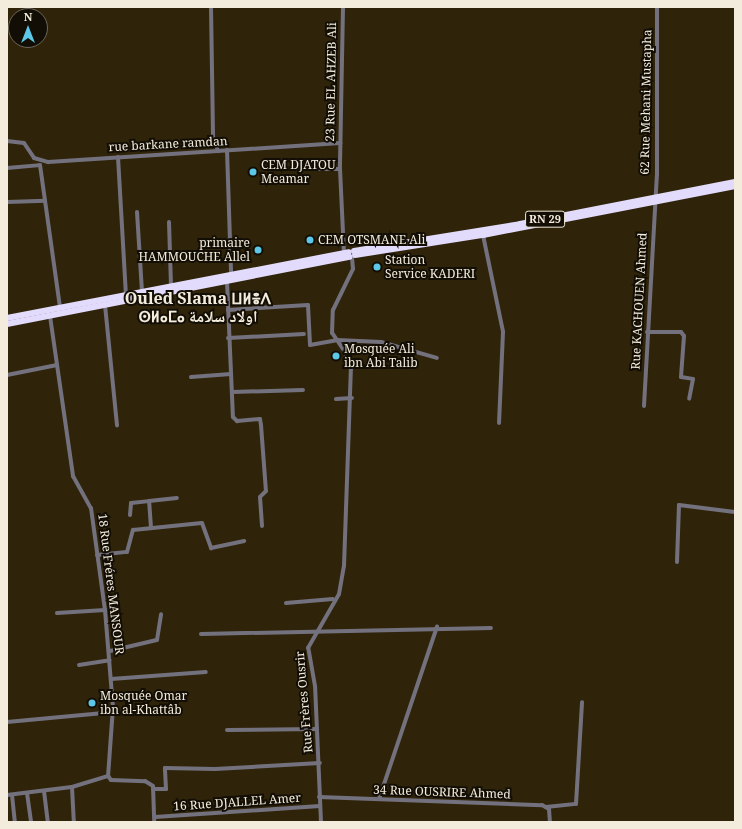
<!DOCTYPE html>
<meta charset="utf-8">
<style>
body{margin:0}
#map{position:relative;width:742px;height:829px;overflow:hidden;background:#2f240a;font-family:"Noto Serif","Noto Naskh Arabic","Noto Sans Tifinagh",serif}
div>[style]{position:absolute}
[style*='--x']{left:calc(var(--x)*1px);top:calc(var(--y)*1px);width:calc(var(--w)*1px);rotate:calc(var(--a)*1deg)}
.minor>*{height:4px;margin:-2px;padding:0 2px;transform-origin:2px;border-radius:2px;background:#74717e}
.highway>*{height:6px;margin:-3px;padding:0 3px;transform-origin:3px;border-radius:3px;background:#e2dbfb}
.dots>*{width:11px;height:11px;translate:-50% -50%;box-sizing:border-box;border:2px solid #130e05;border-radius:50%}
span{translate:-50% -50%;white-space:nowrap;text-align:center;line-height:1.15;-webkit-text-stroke:4px #130e05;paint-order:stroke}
.shield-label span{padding:1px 3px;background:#130e05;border:1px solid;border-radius:3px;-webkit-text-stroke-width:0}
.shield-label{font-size:11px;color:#f3ecdc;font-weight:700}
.street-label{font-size:12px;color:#f3ecdc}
.poi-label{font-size:12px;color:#f3ecdc}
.left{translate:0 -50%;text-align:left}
.right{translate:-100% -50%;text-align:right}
.district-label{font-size:16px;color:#f3ecdc;font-weight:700}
.frame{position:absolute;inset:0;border:8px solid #f3ecdc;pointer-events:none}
.north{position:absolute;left:8px;top:8px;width:40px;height:40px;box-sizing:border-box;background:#130e05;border:1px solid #6d675b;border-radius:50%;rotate:0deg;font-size:11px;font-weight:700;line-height:16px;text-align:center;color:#f3ecdc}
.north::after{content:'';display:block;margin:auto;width:14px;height:18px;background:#5dc7e8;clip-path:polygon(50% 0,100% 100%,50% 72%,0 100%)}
</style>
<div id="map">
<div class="minor">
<i style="--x:211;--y:7;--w:130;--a:89.1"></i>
<i style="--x:213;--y:137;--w:15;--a:70"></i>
<i style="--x:343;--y:7;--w:162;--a:91.1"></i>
<i style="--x:340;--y:169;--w:84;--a:87.3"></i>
<i style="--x:7;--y:141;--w:17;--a:7"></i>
<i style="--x:24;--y:143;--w:18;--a:56"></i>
<i style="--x:34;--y:158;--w:15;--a:16"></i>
<i style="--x:48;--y:162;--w:293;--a:-3.7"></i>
<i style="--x:227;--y:150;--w:123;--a:88.1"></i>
<i style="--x:118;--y:157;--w:137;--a:86.7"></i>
<i style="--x:7;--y:168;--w:33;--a:-5"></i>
<i style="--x:40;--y:165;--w:143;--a:82"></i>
<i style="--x:296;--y:169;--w:44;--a:0"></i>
<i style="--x:7;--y:202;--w:38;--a:-2"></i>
<i style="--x:137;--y:212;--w:79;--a:86.4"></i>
<i style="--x:169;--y:222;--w:63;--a:88.2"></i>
<i style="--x:483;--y:235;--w:99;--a:78.3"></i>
<i style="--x:503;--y:332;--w:91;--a:92.5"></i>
<i style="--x:227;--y:281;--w:136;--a:87.5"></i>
<i style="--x:233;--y:417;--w:6;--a:45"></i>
<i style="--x:237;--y:421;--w:23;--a:-5"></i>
<i style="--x:260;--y:419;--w:6;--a:81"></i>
<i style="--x:261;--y:425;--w:66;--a:85.7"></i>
<i style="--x:266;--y:491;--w:8;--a:135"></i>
<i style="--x:260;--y:497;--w:29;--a:86"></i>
<i style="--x:105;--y:305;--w:121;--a:84.3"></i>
<i style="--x:228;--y:310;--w:80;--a:-3.6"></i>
<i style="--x:308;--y:305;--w:40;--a:87.1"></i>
<i style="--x:310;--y:345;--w:27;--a:-10"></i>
<i style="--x:337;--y:340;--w:44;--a:2.6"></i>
<i style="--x:381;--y:342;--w:58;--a:15.9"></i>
<i style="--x:50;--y:316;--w:162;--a:81.8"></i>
<i style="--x:73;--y:476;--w:37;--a:61"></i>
<i style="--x:91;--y:508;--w:103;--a:82.2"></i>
<i style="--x:105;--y:610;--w:97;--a:85.3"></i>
<i style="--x:113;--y:707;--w:69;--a:94.1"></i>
<i style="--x:108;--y:776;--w:5;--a:53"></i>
<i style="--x:111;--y:780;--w:34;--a:2"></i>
<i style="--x:145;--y:781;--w:9;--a:32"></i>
<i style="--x:153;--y:786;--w:36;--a:88"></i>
<i style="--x:647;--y:332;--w:34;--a:0"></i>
<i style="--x:681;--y:332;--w:5;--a:53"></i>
<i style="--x:684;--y:336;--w:41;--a:94.2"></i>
<i style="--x:681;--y:377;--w:12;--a:9"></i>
<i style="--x:693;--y:379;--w:20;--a:101"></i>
<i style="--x:228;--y:338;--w:76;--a:-3"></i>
<i style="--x:7;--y:375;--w:51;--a:-11.3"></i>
<i style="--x:191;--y:377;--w:40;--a:-4.3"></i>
<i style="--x:232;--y:392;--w:71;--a:-1.6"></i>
<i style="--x:336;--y:399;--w:16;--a:-4"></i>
<i style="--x:644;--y:406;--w:231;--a:-86.8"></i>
<i style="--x:657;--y:175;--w:168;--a:-90"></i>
<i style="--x:130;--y:515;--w:12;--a:-85"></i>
<i style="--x:131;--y:503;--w:18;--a:-6"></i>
<i style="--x:151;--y:528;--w:27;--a:-94"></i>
<i style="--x:149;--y:501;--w:28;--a:-6"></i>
<i style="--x:97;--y:555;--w:30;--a:-6"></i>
<i style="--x:127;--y:552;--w:23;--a:-75"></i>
<i style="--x:133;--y:530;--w:69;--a:-5.8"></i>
<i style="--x:202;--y:523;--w:27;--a:70"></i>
<i style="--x:211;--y:548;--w:34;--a:-12"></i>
<i style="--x:677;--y:562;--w:57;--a:-88"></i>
<i style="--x:679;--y:505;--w:56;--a:7.1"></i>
<i style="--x:286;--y:603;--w:47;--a:-4.9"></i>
<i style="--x:57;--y:613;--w:48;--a:-3.6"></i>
<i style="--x:201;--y:634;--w:290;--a:-1.2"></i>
<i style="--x:110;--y:651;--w:48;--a:-13.2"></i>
<i style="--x:157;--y:640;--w:26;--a:-81"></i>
<i style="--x:79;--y:665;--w:31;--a:-9"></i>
<i style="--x:111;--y:679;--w:95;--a:-4.2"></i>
<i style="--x:7;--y:722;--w:97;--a:-5.3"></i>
<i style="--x:104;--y:713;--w:7;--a:-63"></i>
<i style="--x:107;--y:707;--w:6;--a:0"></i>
<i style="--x:227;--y:730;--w:90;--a:-0.6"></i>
<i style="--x:72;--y:787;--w:35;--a:87"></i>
<i style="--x:153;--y:789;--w:13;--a:0"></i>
<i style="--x:166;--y:789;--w:21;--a:-93"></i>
<i style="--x:165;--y:768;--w:50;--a:1.1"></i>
<i style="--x:215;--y:769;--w:105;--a:-3.3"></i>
<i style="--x:44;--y:791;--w:31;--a:83"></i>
<i style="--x:27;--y:793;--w:29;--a:82"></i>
<i style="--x:7;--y:795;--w:65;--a:-7"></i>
<i style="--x:72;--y:787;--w:38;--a:-17"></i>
<i style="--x:12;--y:795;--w:27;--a:84"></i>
<i style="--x:319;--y:797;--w:223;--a:2.1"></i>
<i style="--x:542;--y:805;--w:8;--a:30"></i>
<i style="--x:549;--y:809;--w:13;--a:86"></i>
<i style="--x:379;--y:799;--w:182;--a:-71.4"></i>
<i style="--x:546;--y:807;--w:30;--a:-6"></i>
<i style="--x:576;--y:804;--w:102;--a:-86.6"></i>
<i style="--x:155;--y:817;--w:165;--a:-3.8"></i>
<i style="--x:321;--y:822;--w:136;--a:-92.5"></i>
<i style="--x:315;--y:686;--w:39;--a:-100"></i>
<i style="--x:308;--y:648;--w:62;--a:-60.1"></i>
<i style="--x:339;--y:594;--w:28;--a:-80"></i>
<i style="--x:344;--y:566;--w:197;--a:-88"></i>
<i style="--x:351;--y:369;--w:18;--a:-109"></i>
<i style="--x:345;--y:352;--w:23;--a:-124"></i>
<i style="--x:332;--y:333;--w:23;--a:-88"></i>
<i style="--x:333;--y:310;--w:46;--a:-64"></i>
<i style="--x:353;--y:269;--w:12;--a:-95"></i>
</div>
<div class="highway">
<i style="--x:354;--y:251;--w:168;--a:-9.2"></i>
<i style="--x:520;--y:224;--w:219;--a:-11.1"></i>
<i style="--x:355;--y:255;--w:130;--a:-8.9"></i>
<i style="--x:483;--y:235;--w:257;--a:-11"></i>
<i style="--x:7;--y:318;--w:348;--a:-10.9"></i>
<i style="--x:7;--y:324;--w:349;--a:-11.1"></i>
</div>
<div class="dots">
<i style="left:253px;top:172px;background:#5dc7e8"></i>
<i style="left:310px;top:240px;background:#5dc7e8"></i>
<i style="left:258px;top:250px;background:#5dc7e8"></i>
<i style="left:377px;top:267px;background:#5dc7e8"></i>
<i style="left:336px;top:356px;background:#5dc7e8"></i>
<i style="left:92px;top:703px;background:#5dc7e8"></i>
</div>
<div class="shield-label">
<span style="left:545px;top:219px">RN 29</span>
</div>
<div class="street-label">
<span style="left:331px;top:82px;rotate:-89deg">23 Rue EL AHZEB Ali</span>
<span style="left:646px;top:102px;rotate:-89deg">62 Rue Mehani Mustapha</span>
<span style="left:168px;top:144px;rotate:-3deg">rue barkane ramdan</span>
<span style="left:639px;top:301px;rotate:-87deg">Rue KACHOUEN Ahmed</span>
<span style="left:111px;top:584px;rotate:83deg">18 Rue Fréres MANSOUR</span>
<span style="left:304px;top:702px;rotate:-95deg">Rue Frères Ousrir</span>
<span style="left:442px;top:792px;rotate:2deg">34 Rue OUSRIRE Ahmed</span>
<span style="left:237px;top:802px;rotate:-4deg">16 Rue DJALLEL Amer</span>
</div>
<div class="poi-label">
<span class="left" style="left:261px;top:172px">CEM DJATOU<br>Meamar</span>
<span class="left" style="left:318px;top:240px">CEM OTSMANE Ali</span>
<span class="right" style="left:250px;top:250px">primaire<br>HAMMOUCHE Allel</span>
<span class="left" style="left:385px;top:267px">Station<br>Service KADERI</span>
<span class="left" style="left:344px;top:356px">Mosquée Ali<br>ibn Abi Talib</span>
<span class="left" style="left:100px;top:703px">Mosquée Omar<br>ibn al-Khattâb</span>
</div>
<div class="district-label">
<span style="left:198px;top:307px">Ouled Slama ⵡⵍⴻⴷ<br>ⵙⵍⴰⵎⴰ اولاد سلامة</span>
</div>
<div class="frame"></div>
<div class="north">N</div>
</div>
